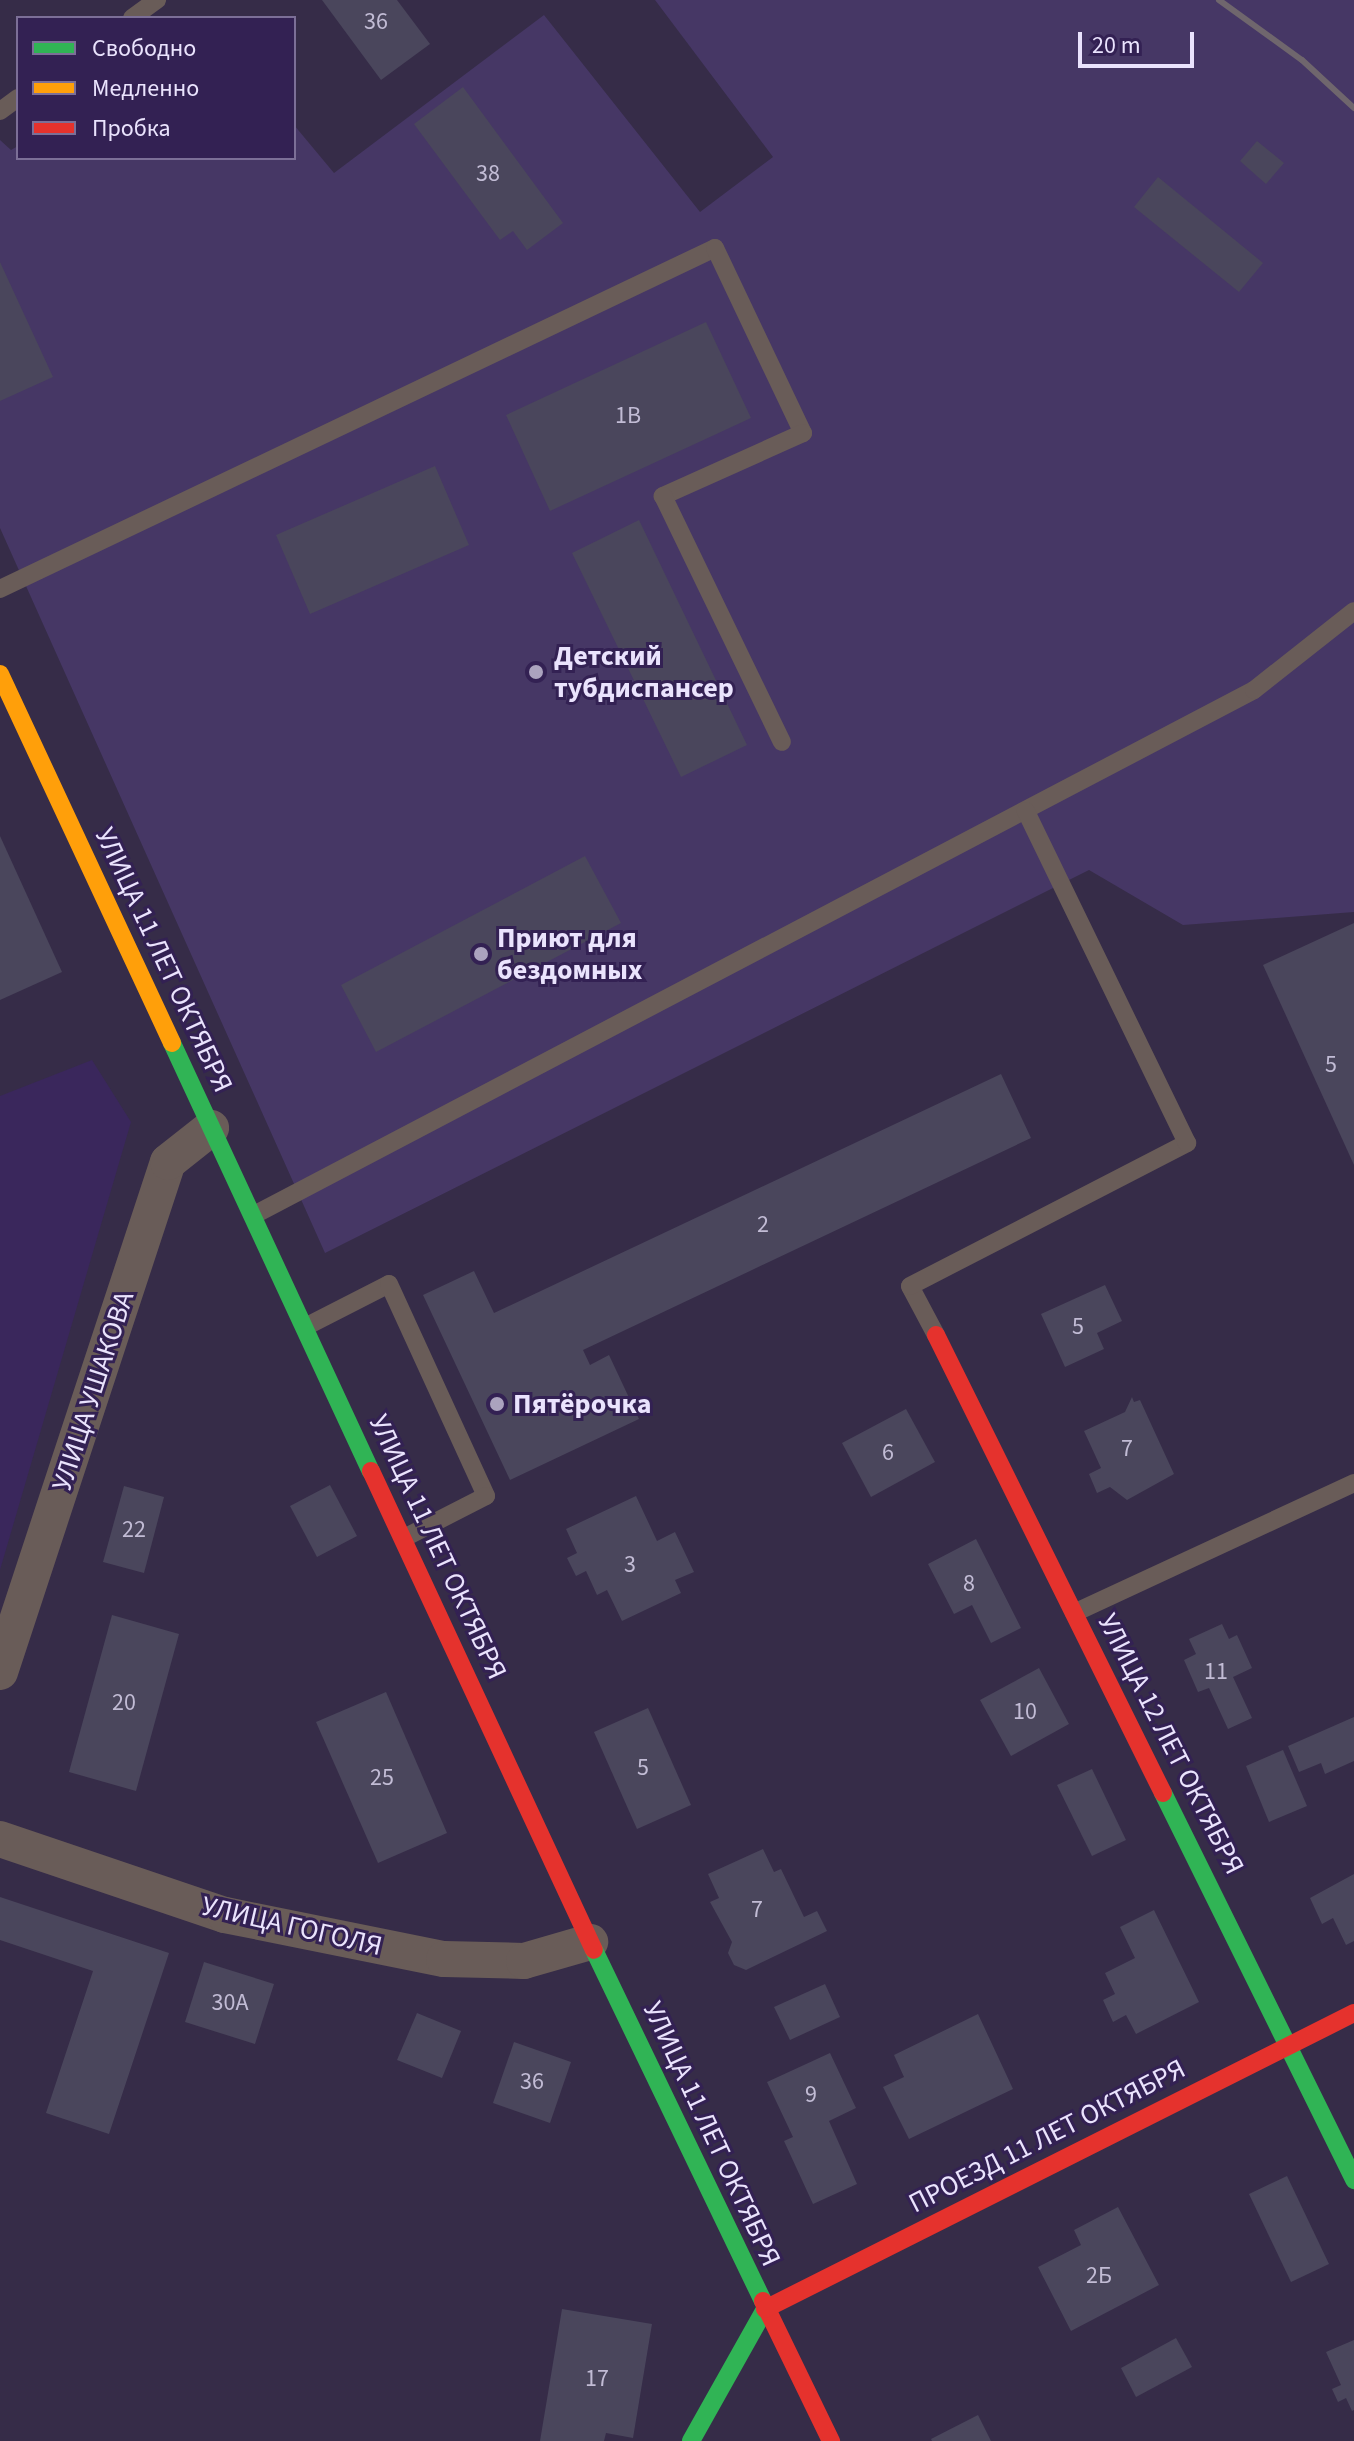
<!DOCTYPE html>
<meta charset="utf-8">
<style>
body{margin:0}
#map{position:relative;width:1354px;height:2441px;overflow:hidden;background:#362c48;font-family:"Source Sans 3",sans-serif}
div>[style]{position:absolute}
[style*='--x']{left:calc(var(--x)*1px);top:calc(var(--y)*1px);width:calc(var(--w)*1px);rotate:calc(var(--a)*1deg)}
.built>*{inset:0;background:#3a275c}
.green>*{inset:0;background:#463765}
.building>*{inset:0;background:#4a465c}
.lane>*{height:18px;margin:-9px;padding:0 9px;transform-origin:9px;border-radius:9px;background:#695c58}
.street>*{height:36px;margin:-18px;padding:0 18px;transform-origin:18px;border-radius:18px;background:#695c58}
.fast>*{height:18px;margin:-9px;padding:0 9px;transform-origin:9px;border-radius:9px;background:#30b455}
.slow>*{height:18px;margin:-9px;padding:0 9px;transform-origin:9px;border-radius:9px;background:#ff9f0a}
.jam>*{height:18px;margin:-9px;padding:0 9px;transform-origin:9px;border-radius:9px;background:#e5322d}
.rail>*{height:6px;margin:-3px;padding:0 3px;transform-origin:3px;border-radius:3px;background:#6f666d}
.dots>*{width:22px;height:22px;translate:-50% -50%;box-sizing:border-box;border:4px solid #332153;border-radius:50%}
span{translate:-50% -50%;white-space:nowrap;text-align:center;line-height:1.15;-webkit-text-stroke:6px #332153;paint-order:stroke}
.number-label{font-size:24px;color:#c2bcd5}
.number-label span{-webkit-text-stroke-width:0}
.poi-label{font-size:28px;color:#eae3fd;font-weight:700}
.left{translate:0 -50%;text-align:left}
.street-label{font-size:28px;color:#eae3fd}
.legend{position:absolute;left:16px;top:16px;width:280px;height:144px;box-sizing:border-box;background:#332153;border:2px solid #7c6f97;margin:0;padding:10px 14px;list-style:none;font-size:24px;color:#eae3fd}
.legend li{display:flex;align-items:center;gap:16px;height:40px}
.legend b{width:40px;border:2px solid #7c6f97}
.scale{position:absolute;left:1078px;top:32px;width:116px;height:36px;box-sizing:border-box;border:4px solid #eae3fd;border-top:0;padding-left:10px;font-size:24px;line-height:28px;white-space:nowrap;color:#eae3fd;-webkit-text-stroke:6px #332153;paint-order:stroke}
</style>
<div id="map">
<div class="built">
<i style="clip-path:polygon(92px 1060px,131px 1122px,0 1570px,0 1096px)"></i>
</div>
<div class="green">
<i style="clip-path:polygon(655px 0,1354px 0,1354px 912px,1183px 925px,1089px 870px,325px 1253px,0 528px,0 140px,11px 150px,18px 146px,18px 158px,294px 158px,294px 125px,334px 173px,544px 15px,700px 212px,773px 157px)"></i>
</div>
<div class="building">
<i style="clip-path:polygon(322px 0,397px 0,430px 44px,381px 80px)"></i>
<i style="clip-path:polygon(463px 87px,563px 223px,527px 250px,513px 231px,500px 240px,414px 124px)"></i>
<i style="clip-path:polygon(1257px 141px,1284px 163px,1266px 184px,1240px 161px)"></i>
<i style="clip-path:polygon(1158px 177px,1263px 263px,1239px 292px,1134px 207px)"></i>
<i style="clip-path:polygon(0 262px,53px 377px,0 401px)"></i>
<i style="clip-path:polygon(706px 322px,751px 418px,550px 511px,506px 415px)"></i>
<i style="clip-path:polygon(435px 466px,469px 545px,310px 614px,276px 535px)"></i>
<i style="clip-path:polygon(639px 520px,747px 745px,681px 777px,572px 553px)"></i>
<i style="clip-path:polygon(0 836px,62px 972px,0 1000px)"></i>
<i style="clip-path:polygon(585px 856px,621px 923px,376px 1052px,341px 985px)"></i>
<i style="clip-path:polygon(1354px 923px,1354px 1165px,1263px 965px)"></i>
<i style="clip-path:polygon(1001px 1074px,1031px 1138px,583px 1350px,590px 1365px,609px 1355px,639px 1419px,510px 1480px,423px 1295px,474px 1271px,494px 1313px)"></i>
<i style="clip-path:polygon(1105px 1285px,1122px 1321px,1097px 1333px,1104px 1349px,1065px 1367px,1041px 1314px)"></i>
<i style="clip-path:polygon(1132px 1397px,1134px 1402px,1140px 1400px,1174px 1474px,1127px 1500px,1110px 1487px,1097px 1493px,1089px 1474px,1101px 1468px,1084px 1431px,1125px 1412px)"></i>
<i style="clip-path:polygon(906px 1409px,935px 1462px,871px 1497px,842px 1443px)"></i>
<i style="clip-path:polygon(330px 1485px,357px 1536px,317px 1557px,290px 1506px)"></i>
<i style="clip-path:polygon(124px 1486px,164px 1497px,144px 1573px,103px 1562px)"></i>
<i style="clip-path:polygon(636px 1496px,657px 1541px,675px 1532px,694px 1572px,675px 1580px,681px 1593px,622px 1621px,607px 1590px,597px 1595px,586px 1571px,576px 1576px,567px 1558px,577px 1553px,566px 1529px)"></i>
<i style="clip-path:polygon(976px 1539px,1021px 1628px,991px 1643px,972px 1605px,954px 1614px,928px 1564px)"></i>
<i style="clip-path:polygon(112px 1615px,179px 1634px,136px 1791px,69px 1772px)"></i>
<i style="clip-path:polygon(1222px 1624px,1229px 1639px,1237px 1635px,1252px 1668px,1233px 1677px,1252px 1718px,1228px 1729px,1209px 1688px,1198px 1692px,1184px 1660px,1196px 1654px,1189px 1639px)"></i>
<i style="clip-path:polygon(1039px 1668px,1069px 1724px,1011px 1756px,980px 1700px)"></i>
<i style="clip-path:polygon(386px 1692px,447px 1833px,378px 1863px,316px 1722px)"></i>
<i style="clip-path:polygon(648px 1708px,691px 1805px,637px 1829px,594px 1732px)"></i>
<i style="clip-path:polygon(1354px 1717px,1354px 1761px,1325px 1774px,1321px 1763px,1299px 1772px,1288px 1746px)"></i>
<i style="clip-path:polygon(1283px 1750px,1307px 1806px,1269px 1822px,1246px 1766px)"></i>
<i style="clip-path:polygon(1092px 1769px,1126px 1840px,1092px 1856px,1057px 1785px)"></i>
<i style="clip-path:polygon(763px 1849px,774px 1872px,781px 1869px,804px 1917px,817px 1911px,827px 1931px,746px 1970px,734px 1965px,728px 1953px,732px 1942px,710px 1902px,719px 1898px,708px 1874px)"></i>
<i style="clip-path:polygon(1354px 1874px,1354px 1941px,1346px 1945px,1333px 1918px,1322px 1924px,1310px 1898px)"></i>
<i style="clip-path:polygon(0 1897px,169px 1953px,109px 2134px,46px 2113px,93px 1971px,0 1940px)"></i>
<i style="clip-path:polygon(1154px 1910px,1199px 2002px,1136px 2034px,1126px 2015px,1113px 2022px,1103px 2000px,1115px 1994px,1105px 1973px,1135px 1958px,1120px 1927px)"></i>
<i style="clip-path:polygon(204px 1962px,274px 1984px,255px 2044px,185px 2022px)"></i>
<i style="clip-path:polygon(825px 1984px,840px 2017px,790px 2040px,774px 2007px)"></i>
<i style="clip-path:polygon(417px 2013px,461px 2031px,442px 2078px,397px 2060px)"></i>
<i style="clip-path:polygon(978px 2014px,1013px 2089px,909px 2139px,883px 2087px,904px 2077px,894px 2055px)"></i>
<i style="clip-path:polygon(514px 2042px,571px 2062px,550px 2123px,493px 2103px)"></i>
<i style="clip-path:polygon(830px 2053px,856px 2108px,829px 2121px,857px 2184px,813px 2204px,784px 2141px,793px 2137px,767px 2082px)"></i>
<i style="clip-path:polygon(1287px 2176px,1329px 2264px,1291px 2282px,1249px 2194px)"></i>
<i style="clip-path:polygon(1118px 2207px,1159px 2285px,1071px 2331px,1038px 2267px,1081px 2245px,1074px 2230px)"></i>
<i style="clip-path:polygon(562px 2309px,652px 2324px,633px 2438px,606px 2433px,604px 2441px,540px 2441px)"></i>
<i style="clip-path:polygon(1176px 2338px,1192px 2367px,1136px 2397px,1121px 2368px)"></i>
<i style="clip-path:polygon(1354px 2340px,1354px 2410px,1352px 2411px,1346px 2398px,1338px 2402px,1332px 2389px,1341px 2385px,1326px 2352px)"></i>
<i style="clip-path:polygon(978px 2415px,991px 2441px,932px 2441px,931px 2439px)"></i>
</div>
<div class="lane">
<i style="--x:132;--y:18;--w:31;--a:-36"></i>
<i style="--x:0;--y:111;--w:22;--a:-36"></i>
<i style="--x:0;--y:589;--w:792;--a:-25.5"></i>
<i style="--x:715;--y:248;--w:205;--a:64.6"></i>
<i style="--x:803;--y:433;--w:154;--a:155.8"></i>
<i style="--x:663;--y:496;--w:273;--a:64.2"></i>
<i style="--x:254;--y:1215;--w:1129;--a:-27.7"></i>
<i style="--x:1254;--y:690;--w:127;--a:-38.3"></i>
<i style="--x:305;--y:1327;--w:94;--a:-27.1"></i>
<i style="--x:389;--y:1284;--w:233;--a:65.4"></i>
<i style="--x:486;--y:1496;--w:92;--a:152.9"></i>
<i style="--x:936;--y:1335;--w:55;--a:-118"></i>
<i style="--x:910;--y:1286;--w:312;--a:-27.3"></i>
<i style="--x:1187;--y:1143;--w:369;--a:-115.9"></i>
<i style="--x:1074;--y:1613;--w:309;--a:-24.9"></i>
</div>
<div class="street">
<i style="--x:0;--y:1672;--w:537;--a:-71.77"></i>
<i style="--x:168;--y:1162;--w:55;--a:-38.3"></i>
<i style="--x:0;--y:1839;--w:237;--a:18.7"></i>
<i style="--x:225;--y:1915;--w:223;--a:11.4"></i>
<i style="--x:444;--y:1959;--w:80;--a:1.4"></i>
<i style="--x:524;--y:1961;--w:69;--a:-16.1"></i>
</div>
<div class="fast">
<i style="--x:172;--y:1043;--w:472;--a:65.1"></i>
<i style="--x:1163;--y:1793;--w:432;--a:63.7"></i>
<i style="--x:594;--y:1950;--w:390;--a:64.3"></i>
<i style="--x:691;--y:2441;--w:151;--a:-60.7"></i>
</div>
<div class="slow">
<i style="--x:0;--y:674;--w:407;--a:65"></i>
</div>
<div class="jam">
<i style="--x:936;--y:1335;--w:511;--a:63.64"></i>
<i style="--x:371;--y:1471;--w:528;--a:65.04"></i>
<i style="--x:763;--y:2301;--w:156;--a:64.1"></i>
<i style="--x:765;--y:2309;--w:659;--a:-26.68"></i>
</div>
<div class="rail">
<i style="--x:1219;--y:0;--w:102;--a:35.9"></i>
<i style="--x:1302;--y:60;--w:71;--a:42.7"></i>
</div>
<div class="dots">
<i style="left:536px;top:672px;background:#aba3be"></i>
<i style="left:481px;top:954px;background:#aba3be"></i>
<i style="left:497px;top:1404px;background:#aba3be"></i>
</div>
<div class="number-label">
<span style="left:376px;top:22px">36</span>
<span style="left:488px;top:174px">38</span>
<span style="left:628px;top:416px">1В</span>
<span style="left:1331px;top:1065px">5</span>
<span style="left:763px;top:1225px">2</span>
<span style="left:1078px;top:1327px">5</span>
<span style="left:1127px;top:1449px">7</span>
<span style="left:888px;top:1453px">6</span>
<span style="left:134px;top:1530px">22</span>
<span style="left:630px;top:1565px">3</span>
<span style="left:969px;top:1584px">8</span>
<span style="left:1216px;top:1672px">11</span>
<span style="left:124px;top:1703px">20</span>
<span style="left:1025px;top:1712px">10</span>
<span style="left:643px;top:1768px">5</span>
<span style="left:382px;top:1778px">25</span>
<span style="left:757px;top:1910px">7</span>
<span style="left:230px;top:2003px">30А</span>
<span style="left:532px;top:2082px">36</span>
<span style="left:811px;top:2095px">9</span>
<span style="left:1099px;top:2276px">2Б</span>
<span style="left:597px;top:2379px">17</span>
</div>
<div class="poi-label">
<span class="left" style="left:554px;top:672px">Детский<br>тубдиспансер</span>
<span class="left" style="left:497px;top:954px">Приют для<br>бездомных</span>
<span class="left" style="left:513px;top:1404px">Пятёрочка</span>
</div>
<div class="street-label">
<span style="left:164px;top:960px;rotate:65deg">УЛИЦА 11 ЛЕТ ОКТЯБРЯ</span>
<span style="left:93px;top:1391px;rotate:-72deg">УЛИЦА УШАКОВА</span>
<span style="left:438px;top:1547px;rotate:65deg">УЛИЦА 11 ЛЕТ ОКТЯБРЯ</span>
<span style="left:1171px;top:1744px;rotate:63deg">УЛИЦА 12 ЛЕТ ОКТЯБРЯ</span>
<span style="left:292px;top:1926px;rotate:13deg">УЛИЦА ГОГОЛЯ</span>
<span style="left:712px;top:2134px;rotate:65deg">УЛИЦА 11 ЛЕТ ОКТЯБРЯ</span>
<span style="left:1047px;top:2136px;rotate:-27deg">ПРОЕЗД 11 ЛЕТ ОКТЯБРЯ</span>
</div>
<ul class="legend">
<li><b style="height:10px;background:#30b455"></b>Свободно</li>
<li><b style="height:10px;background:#ff9f0a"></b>Медленно</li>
<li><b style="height:10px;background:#e5322d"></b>Пробка</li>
</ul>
<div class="scale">20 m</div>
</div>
